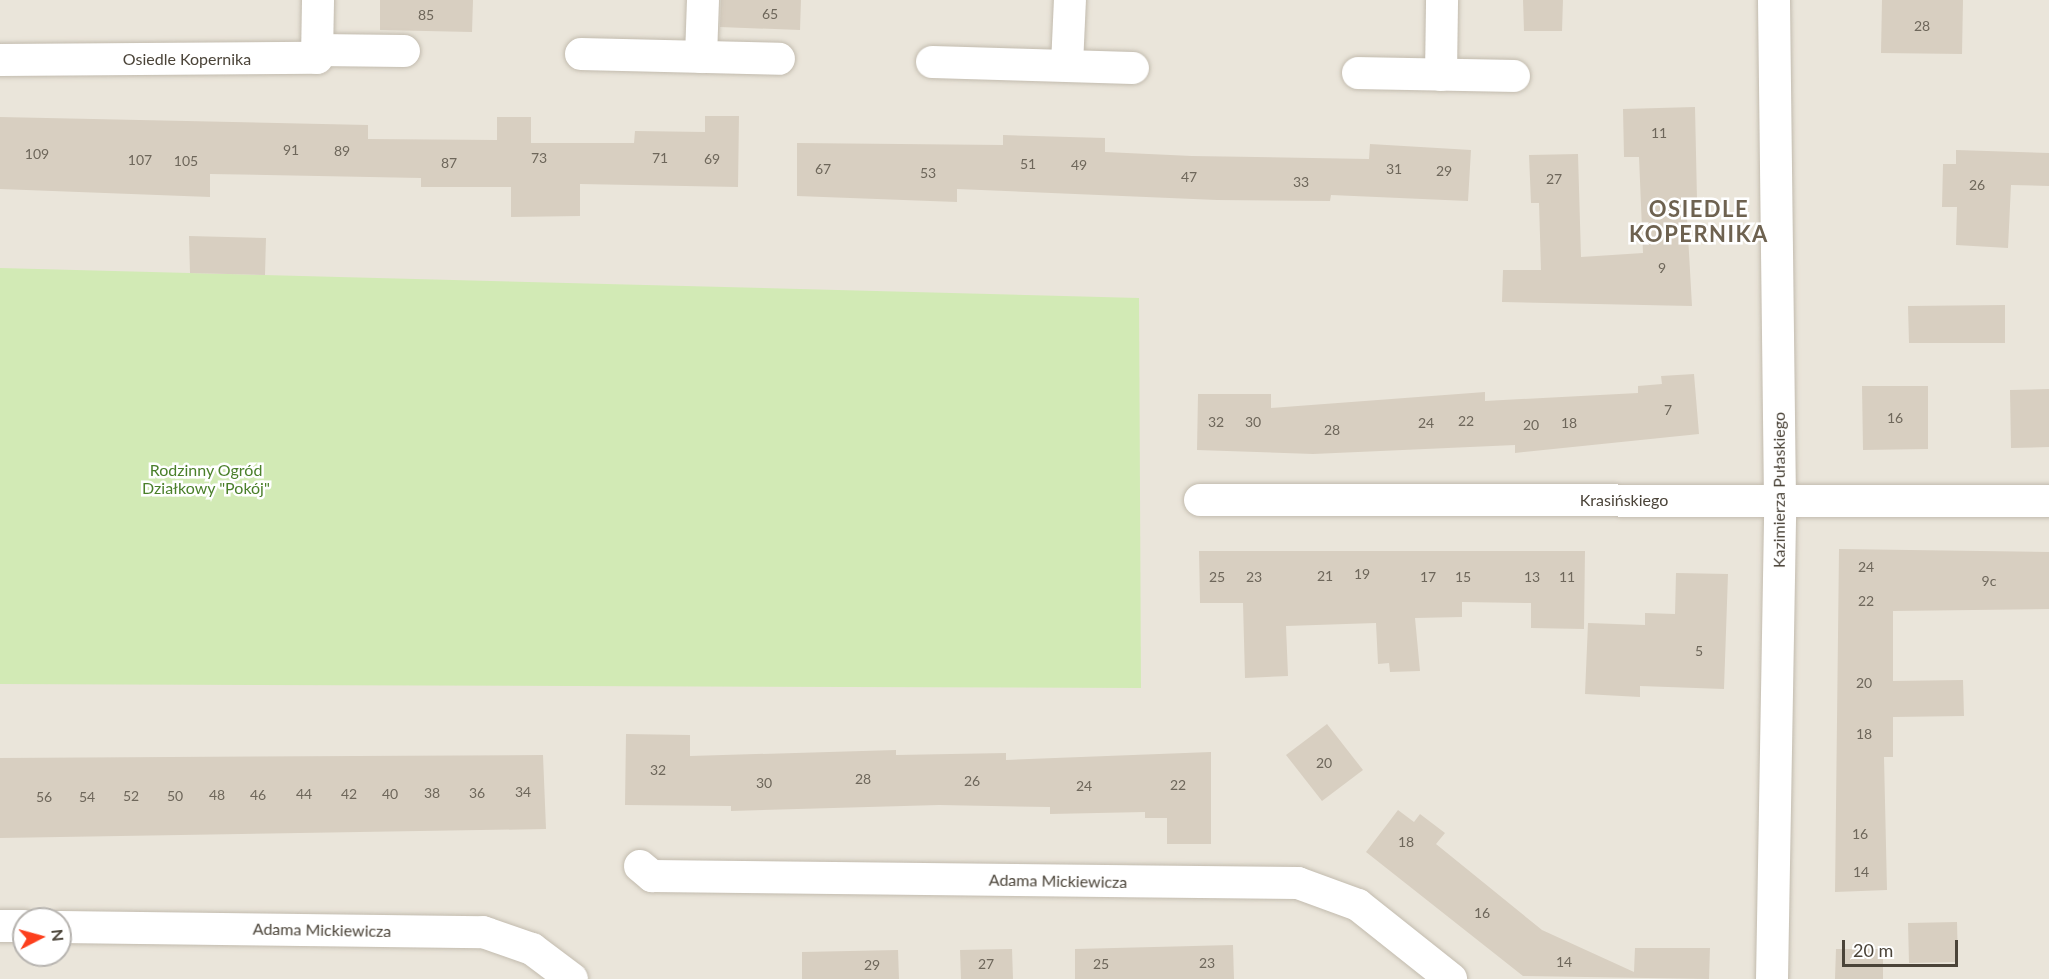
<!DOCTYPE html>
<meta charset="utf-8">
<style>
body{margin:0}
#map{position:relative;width:2049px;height:979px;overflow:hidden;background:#f6f3ec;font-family:Lato,sans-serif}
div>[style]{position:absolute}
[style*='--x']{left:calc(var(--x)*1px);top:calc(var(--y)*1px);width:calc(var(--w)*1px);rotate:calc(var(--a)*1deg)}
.residential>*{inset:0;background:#eae5da}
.green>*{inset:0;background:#d2eab5}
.building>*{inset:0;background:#d8cfc1}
.roads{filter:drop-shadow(0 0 2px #c2bbae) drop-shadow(0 0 2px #c2bbae)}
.street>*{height:32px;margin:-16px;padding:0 16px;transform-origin:16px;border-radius:16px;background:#fff}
span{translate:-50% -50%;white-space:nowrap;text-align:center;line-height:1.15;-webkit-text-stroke:5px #fff;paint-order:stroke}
.number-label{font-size:14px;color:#6e675b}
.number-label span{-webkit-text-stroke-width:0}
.street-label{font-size:16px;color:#4b4439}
.park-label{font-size:16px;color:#4a7f2a}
.district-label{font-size:22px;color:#6e6250;font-weight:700;letter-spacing:1.5px}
.north{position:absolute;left:12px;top:907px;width:60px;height:60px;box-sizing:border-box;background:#fff;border:2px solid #b7b4b0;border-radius:50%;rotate:84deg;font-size:16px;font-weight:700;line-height:24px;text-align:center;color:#4b4439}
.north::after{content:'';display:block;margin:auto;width:21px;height:27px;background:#fc3f1d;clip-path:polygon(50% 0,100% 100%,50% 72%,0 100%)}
.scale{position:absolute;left:1842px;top:940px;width:116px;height:27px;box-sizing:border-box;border:3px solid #4b4439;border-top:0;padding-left:8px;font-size:18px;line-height:21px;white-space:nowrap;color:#4b4439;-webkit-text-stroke:4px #fff;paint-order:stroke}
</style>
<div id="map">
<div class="residential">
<i style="clip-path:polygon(evenodd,0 0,2049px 0,2049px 979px,0 979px,0 0,24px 919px,60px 919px,60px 955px,24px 955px,24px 919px)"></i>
</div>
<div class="green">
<i style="clip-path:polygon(0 268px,1139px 298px,1141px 688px,0 684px)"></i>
</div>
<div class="building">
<i style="clip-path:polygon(380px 0,473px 0,472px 32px,380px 30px)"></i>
<i style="clip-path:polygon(721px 0,801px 0,800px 30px,720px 27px)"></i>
<i style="clip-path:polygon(1523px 0,1563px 0,1562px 31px,1524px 31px)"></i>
<i style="clip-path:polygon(1882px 0,1963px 0,1962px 54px,1881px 53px)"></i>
<i style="clip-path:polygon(1695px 107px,1697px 200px,1686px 200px,1692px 306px,1502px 302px,1503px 270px,1541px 270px,1539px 203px,1531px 203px,1529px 155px,1578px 154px,1581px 257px,1643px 253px,1639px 157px,1624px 157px,1623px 109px)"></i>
<i style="clip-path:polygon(705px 116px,739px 116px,738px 187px,580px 184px,580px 216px,511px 217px,511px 187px,421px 187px,421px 178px,210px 174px,210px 197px,0 189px,0 117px,368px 125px,368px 139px,497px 140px,497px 117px,531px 117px,531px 143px,634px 143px,635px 131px,705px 132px)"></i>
<i style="clip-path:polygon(1003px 135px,1105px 138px,1105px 152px,1192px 156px,1369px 159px,1370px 144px,1471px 150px,1468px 201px,1331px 195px,1330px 201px,1217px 200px,957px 189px,957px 202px,797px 196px,797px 143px,1003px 145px)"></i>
<i style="clip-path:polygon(1956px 150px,2049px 153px,2049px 186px,2011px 185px,2008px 248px,1956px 245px,1957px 207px,1942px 207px,1943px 164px,1956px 164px)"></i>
<i style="clip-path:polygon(189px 236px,266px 238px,265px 275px,190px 273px)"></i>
<i style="clip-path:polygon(2005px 305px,2005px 343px,1909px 343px,1908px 306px)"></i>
<i style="clip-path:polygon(1694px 374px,1699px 434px,1515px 453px,1515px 445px,1313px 454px,1197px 450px,1198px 394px,1271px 394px,1271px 408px,1485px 392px,1485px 401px,1638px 393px,1638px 386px,1662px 384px,1661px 376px)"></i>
<i style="clip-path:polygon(1862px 386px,1928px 386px,1928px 449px,1863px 450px)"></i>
<i style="clip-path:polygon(2049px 389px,2049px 447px,2011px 448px,2010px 390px)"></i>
<i style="clip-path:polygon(1839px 549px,2049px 552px,2049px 609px,1893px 611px,1893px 681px,1963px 680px,1964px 716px,1893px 717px,1893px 757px,1884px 757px,1887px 890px,1835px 892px)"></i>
<i style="clip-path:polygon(1199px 551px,1585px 551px,1584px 629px,1531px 628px,1531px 603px,1462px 602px,1462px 617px,1415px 618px,1420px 671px,1390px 672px,1389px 663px,1378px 664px,1376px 623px,1286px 626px,1288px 676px,1245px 678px,1243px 603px,1200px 603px)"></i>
<i style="clip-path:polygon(1676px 573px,1728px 574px,1724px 689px,1640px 686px,1640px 697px,1585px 694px,1588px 623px,1645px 625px,1645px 613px,1675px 614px)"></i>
<i style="clip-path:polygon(1327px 724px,1363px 770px,1322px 801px,1286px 755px)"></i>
<i style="clip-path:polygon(626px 734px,690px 735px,690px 756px,896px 750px,896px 755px,1006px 753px,1006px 760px,1211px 752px,1211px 844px,1167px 844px,1167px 818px,1145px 818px,1145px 812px,1050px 814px,1050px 807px,939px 805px,731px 811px,731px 806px,625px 805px)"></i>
<i style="clip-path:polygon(543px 755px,546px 829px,0 838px,0 758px)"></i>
<i style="clip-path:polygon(1398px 810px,1414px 822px,1420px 814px,1445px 833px,1436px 844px,1542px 930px,1634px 972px,1635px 948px,1710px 948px,1709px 979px,1523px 976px,1366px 852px)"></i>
<i style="clip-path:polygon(1957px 922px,1958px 962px,1909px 963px,1908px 923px)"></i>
<i style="clip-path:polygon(1233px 945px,1234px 979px,1075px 979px,1075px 949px)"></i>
<i style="clip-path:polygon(1012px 949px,1013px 979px,961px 979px,960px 950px)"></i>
<i style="clip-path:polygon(1836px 949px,1883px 949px,1883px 979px,1835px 979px)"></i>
<i style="clip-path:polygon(898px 950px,899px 979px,802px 979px,802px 952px)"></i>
</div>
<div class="roads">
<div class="street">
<i style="--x:317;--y:50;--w:87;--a:0.7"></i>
<i style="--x:581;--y:54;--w:198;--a:1.4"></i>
<i style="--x:701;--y:57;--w:57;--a:-88"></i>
<i style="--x:0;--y:60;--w:317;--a:-0.4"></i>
<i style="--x:317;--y:58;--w:58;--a:-89"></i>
<i style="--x:932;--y:62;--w:201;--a:1.7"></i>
<i style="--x:1067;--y:65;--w:65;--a:-87.4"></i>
<i style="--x:1358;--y:73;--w:156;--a:1.1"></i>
<i style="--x:1441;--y:75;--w:75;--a:-89.2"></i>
<i style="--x:1200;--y:500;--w:849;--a:0.07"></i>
<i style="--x:640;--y:866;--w:16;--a:40"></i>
<i style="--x:652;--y:876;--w:646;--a:0.62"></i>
<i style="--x:1298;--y:883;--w:64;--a:20.1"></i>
<i style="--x:1358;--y:905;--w:119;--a:38.5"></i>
<i style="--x:0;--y:926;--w:24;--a:0"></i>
<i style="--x:60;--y:927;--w:423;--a:0.7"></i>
<i style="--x:483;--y:932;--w:52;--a:19.1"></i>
<i style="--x:532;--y:949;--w:50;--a:36.9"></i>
<i style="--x:1772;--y:979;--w:479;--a:-89"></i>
<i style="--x:1780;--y:500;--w:500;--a:-90.69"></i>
</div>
</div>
<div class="number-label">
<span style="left:770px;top:14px">65</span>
<span style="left:426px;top:15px">85</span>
<span style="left:1922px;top:26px">28</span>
<span style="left:1659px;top:133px">11</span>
<span style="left:291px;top:150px">91</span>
<span style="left:342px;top:151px">89</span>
<span style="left:37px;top:154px">109</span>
<span style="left:539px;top:158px">73</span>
<span style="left:660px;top:158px">71</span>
<span style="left:712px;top:159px">69</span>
<span style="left:140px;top:160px">107</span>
<span style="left:186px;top:161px">105</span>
<span style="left:449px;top:163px">87</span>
<span style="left:1028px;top:164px">51</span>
<span style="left:1079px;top:165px">49</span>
<span style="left:823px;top:169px">67</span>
<span style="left:1394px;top:169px">31</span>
<span style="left:1444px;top:171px">29</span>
<span style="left:928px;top:173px">53</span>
<span style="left:1189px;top:177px">47</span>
<span style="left:1554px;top:179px">27</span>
<span style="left:1301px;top:182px">33</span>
<span style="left:1977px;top:185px">26</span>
<span style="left:1662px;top:268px">9</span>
<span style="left:1668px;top:410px">7</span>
<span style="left:1895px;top:418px">16</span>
<span style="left:1466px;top:421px">22</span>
<span style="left:1216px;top:422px">32</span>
<span style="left:1253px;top:422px">30</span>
<span style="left:1426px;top:423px">24</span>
<span style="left:1569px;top:423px">18</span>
<span style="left:1531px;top:425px">20</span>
<span style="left:1332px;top:430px">28</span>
<span style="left:1866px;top:567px">24</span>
<span style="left:1362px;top:574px">19</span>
<span style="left:1325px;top:576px">21</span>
<span style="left:1217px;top:577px">25</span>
<span style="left:1254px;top:577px">23</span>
<span style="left:1428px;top:577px">17</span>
<span style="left:1463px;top:577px">15</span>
<span style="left:1532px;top:577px">13</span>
<span style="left:1567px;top:577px">11</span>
<span style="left:1989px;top:581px">9c</span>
<span style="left:1866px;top:601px">22</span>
<span style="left:1699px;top:651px">5</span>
<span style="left:1864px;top:683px">20</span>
<span style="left:1864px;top:734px">18</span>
<span style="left:1324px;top:763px">20</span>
<span style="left:658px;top:770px">32</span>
<span style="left:863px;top:779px">28</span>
<span style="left:972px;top:781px">26</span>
<span style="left:764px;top:783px">30</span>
<span style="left:1178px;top:785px">22</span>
<span style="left:1084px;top:786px">24</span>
<span style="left:523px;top:792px">34</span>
<span style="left:432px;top:793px">38</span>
<span style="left:477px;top:793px">36</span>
<span style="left:304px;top:794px">44</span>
<span style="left:349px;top:794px">42</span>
<span style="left:390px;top:794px">40</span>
<span style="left:217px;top:795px">48</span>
<span style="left:258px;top:795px">46</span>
<span style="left:131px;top:796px">52</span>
<span style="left:175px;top:796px">50</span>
<span style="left:44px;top:797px">56</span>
<span style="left:87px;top:797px">54</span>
<span style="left:1860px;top:834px">16</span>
<span style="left:1406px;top:842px">18</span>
<span style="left:1861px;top:872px">14</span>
<span style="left:1482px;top:913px">16</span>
<span style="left:1564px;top:962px">14</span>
<span style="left:1207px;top:963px">23</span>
<span style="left:986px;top:964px">27</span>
<span style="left:1101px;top:964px">25</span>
<span style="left:872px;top:965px">29</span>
</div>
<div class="street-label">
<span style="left:187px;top:59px">Osiedle Kopernika</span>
<span style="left:1779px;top:490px;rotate:-90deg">Kazimierza Pułaskiego</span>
<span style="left:1624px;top:500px">Krasińskiego</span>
<span style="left:1058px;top:881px;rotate:1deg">Adama Mickiewicza</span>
<span style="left:322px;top:930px;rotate:1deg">Adama Mickiewicza</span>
</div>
<div class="park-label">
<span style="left:206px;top:479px">Rodzinny Ogród<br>Działkowy "Pokój"</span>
</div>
<div class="district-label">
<span style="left:1699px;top:221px">OSIEDLE<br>KOPERNIKA</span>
</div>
<div class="north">N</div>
<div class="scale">20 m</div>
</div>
